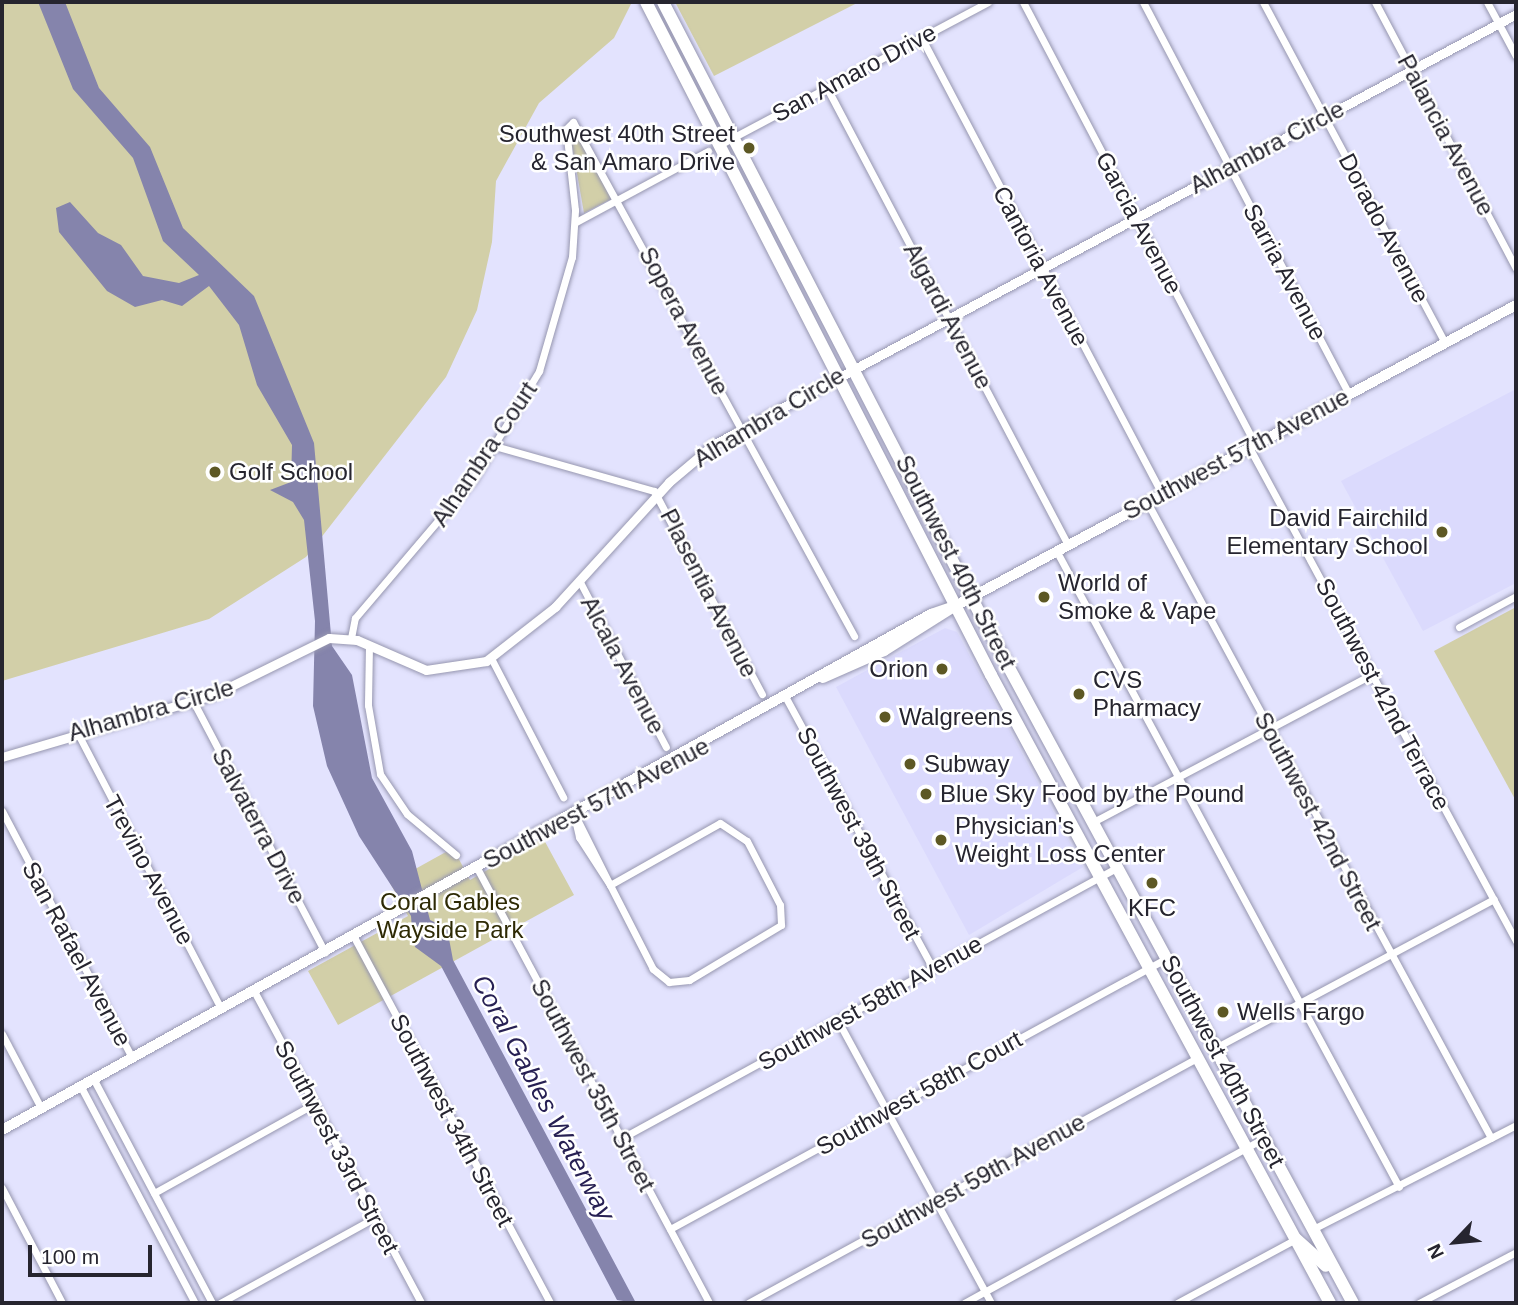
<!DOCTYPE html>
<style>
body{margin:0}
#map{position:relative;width:1518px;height:1305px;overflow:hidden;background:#e3e3fe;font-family:Arial,sans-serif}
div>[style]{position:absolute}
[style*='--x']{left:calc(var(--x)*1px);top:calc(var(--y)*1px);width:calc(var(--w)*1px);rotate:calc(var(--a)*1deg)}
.built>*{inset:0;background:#dbdafd}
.green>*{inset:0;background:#d2cfa8}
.water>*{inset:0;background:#8584ac}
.roads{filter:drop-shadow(0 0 2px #9696af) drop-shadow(0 0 2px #9696af)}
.minor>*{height:7px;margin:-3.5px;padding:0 3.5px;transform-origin:3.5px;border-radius:3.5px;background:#fff}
.tertiary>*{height:9px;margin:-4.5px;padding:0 4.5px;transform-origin:4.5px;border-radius:4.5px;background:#fff}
.secondary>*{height:10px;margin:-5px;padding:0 5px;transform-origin:5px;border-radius:5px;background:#fff}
.primary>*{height:12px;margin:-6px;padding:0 6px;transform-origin:6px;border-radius:6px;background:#fff}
.dots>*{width:19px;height:19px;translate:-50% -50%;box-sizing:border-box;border:4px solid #fff;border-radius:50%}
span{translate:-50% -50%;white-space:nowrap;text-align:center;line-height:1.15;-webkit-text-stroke:5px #fff;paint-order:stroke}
.street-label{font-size:24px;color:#26252f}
.poi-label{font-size:24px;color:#26252f}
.right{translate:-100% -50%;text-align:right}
.left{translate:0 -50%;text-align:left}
.park-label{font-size:24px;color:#2e2a05}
.water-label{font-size:26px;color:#272053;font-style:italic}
.frame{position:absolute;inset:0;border:4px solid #26252f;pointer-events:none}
.north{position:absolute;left:1420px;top:1207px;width:70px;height:70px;-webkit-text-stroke:5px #fff;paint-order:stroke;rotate:244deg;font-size:19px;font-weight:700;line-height:28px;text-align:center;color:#26252f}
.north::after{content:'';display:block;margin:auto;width:24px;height:32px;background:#26252f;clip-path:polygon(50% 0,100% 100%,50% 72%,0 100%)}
.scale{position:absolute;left:28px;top:1245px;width:124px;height:32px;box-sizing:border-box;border:4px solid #26252f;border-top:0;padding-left:9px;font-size:21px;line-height:24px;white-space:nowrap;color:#26252f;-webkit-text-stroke:5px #fff;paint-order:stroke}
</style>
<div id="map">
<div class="built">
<i style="clip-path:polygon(1516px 389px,1516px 583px,1423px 631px,1341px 481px)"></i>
<i style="clip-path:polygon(945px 628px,957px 632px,1083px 867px,969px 935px,836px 687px)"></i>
</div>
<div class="green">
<i style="clip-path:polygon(2px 2px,631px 4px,614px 38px,539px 103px,496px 181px,492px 242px,477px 310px,446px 377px,306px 557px,209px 619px,2px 681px)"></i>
<i style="clip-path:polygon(675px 2px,859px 2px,714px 76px)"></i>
<i style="clip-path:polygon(575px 129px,611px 199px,584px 213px,570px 134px)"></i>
<i style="clip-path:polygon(1516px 607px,1516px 801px,1434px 651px)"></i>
<i style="clip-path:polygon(543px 838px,574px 895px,338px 1025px,308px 971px,408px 916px,390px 883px,453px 848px,470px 880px)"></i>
</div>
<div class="water">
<i style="clip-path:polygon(38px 2px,65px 2px,99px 88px,150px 147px,183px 228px,254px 296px,314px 443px,332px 646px,352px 675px,372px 778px,412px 851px,430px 920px,447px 928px,453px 960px,636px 1303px,617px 1300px,441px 966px,415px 947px,413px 938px,426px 930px,422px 924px,412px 930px,411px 916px,359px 836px,327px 766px,313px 706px,315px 621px,304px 520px,293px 502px,270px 490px,291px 482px,292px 445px,257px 385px,239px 325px,209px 286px,182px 306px,162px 300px,135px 307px,107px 291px,59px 232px,56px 208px,70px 202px,98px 233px,121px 245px,143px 276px,179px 283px,199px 275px,163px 241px,133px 158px,73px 89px)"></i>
</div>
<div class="roads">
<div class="minor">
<i style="--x:1023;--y:2;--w:499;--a:62.3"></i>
<i style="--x:1143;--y:2;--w:443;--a:62.3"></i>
<i style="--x:1263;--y:2;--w:387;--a:61.9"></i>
<i style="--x:1375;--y:2;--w:301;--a:62.1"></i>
<i style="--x:1487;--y:2;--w:61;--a:61.8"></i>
<i style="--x:921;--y:37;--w:517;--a:62.19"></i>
<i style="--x:827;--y:88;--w:517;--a:62.19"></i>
<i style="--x:721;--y:144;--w:302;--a:-28"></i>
<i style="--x:576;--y:222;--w:150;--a:-28.3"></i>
<i style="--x:495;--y:446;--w:165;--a:15.8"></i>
<i style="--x:654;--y:491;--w:230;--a:62"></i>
<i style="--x:1249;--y:447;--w:562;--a:61.61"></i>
<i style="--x:1147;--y:502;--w:723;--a:61.59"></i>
<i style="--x:1057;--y:552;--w:721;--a:61.69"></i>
<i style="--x:580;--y:582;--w:186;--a:62.5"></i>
<i style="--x:1459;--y:627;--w:65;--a:-28.5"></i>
<i style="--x:351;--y:638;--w:20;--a:-79"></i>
<i style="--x:355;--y:618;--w:184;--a:-49.6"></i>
<i style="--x:474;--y:478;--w:125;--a:-58.7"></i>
<i style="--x:539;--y:371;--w:119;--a:-73.9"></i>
<i style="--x:572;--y:257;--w:47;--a:-86.3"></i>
<i style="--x:575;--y:210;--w:81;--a:-96.3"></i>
<i style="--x:566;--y:129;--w:10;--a:-45"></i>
<i style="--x:573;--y:122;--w:586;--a:61.33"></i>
<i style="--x:369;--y:645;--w:60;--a:91"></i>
<i style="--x:368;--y:705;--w:70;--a:80.1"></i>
<i style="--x:380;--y:774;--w:48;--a:56"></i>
<i style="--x:407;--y:814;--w:64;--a:39.9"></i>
<i style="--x:491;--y:658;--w:157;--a:62.6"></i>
<i style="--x:786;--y:698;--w:308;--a:61.5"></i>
<i style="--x:193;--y:701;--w:284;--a:62.3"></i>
<i style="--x:77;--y:732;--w:312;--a:62.5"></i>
<i style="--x:2;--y:811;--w:279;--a:62.2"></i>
<i style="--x:574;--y:815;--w:23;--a:77"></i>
<i style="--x:579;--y:837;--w:57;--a:57.1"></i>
<i style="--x:575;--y:815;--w:78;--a:63.4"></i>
<i style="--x:1093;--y:822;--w:316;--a:-27.9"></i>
<i style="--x:720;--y:823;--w:32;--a:34"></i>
<i style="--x:747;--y:841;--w:72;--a:62.7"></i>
<i style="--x:780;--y:905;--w:20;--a:87"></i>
<i style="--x:781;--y:925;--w:107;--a:149.1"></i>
<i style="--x:689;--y:980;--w:20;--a:174"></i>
<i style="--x:669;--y:982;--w:21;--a:-141"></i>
<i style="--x:653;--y:969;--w:94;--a:-117.1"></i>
<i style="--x:610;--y:885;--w:126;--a:-29.4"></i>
<i style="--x:477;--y:868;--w:493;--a:61.9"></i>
<i style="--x:354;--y:937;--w:415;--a:61.8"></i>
<i style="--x:254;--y:991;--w:354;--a:61.8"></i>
<i style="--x:838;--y:1021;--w:321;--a:61.5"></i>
<i style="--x:2;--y:1034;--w:84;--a:62.2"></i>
<i style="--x:1215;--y:1048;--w:316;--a:-28.1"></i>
<i style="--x:94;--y:1080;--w:252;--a:62.1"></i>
<i style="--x:81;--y:1087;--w:244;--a:62.2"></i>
<i style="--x:622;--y:1138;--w:565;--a:-28.65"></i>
<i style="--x:2;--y:1188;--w:130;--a:62.4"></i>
<i style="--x:154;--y:1193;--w:183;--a:-29.1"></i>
<i style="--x:670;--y:1229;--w:566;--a:-28.6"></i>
<i style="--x:1313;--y:1229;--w:228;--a:-27.1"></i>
<i style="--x:220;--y:1303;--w:176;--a:-28.9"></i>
<i style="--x:748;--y:1303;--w:511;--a:-28.62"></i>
<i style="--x:964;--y:1303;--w:342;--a:-28.8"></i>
<i style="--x:1177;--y:1303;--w:135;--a:-28.3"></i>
<i style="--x:1419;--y:1303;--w:110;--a:-27.7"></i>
</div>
<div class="tertiary">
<i style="--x:2;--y:757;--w:220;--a:-16.4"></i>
<i style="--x:213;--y:695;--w:129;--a:-26.2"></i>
<i style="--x:329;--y:638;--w:28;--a:4"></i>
<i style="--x:357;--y:640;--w:75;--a:23.5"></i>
<i style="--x:426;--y:670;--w:61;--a:-8.5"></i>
<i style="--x:486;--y:661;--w:88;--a:-38"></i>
<i style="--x:555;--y:607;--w:169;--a:-47.6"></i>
<i style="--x:669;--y:482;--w:57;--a:-40.1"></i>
<i style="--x:713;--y:445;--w:911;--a:-28.22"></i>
</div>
<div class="secondary">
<i style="--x:823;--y:678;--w:67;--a:-23.9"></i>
<i style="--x:884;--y:651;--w:86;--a:-32.2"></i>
<i style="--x:957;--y:605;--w:634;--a:-28.22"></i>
<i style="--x:2;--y:1130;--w:1063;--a:-29.05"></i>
<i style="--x:931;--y:614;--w:28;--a:-19"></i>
</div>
<div class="primary">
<i style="--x:646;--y:2;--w:756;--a:62.86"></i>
<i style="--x:991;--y:675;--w:714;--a:61.64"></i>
<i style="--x:663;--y:2;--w:691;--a:62.62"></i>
<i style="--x:981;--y:616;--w:781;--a:61.57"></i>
<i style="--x:1296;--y:1239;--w:40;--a:42"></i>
</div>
</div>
<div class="dots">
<i style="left:749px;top:148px;background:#5d5824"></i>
<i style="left:215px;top:472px;background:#5d5824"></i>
<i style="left:1442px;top:532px;background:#5d5824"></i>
<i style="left:1044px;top:597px;background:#5d5824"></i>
<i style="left:942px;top:669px;background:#5d5824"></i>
<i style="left:1079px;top:694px;background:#5d5824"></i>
<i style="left:885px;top:717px;background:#5d5824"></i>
<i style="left:910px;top:764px;background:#5d5824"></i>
<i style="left:926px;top:794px;background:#5d5824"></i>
<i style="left:941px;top:840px;background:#5d5824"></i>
<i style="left:1152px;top:883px;background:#5d5824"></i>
<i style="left:1223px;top:1012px;background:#5d5824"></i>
</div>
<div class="street-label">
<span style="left:854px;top:73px;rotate:-28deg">San Amaro Drive</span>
<span style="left:1446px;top:135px;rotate:62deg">Palancia Avenue</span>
<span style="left:1267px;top:147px;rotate:-28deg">Alhambra Circle</span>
<span style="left:1139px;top:223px;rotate:62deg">Garcia Avenue</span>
<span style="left:1384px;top:228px;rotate:62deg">Dorado Avenue</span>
<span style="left:1041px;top:266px;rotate:62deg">Cantoria Avenue</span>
<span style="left:1285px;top:272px;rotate:62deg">Sarria Avenue</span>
<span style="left:948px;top:316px;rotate:62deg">Algardi Avenue</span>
<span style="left:684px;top:321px;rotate:62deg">Sopera Avenue</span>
<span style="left:769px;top:417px;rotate:-31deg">Alhambra Circle</span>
<span style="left:484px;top:454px;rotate:-56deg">Alhambra Court</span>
<span style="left:1236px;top:454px;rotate:-28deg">Southwest 57th Avenue</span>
<span style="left:956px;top:562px;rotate:63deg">Southwest 40th Street</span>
<span style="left:709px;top:593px;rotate:63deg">Plasentia Avenue</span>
<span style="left:623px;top:665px;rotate:62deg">Alcala Avenue</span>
<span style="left:1383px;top:694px;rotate:62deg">Southwest 42nd Terrace</span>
<span style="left:151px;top:710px;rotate:-16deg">Alhambra Circle</span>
<span style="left:596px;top:803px;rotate:-28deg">Southwest 57th Avenue</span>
<span style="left:1318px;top:821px;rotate:62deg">Southwest 42nd Street</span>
<span style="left:259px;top:826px;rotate:62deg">Salvaterra Drive</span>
<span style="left:859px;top:833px;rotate:62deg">Southwest 39th Street</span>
<span style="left:149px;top:870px;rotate:62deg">Trevino Avenue</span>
<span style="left:77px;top:954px;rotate:62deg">San Rafael Avenue</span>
<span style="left:870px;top:1003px;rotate:-29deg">Southwest 58th Avenue</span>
<span style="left:1223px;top:1061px;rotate:62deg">Southwest 40th Street</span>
<span style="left:593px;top:1085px;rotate:62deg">Southwest 35th Street</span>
<span style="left:919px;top:1093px;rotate:-29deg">Southwest 58th Court</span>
<span style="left:452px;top:1120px;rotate:62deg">Southwest 34th Street</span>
<span style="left:337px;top:1147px;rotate:62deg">Southwest 33rd Street</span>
<span style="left:973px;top:1181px;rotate:-29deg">Southwest 59th Avenue</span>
</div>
<div class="poi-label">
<span class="right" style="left:735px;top:148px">Southwest 40th Street<br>&amp; San Amaro Drive</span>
<span class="left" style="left:229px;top:472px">Golf School</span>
<span class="right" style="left:1428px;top:532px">David Fairchild<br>Elementary School</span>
<span class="left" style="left:1058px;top:597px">World of<br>Smoke &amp; Vape</span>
<span class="right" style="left:928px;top:669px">Orion</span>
<span class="left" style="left:1093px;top:694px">CVS<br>Pharmacy</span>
<span class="left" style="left:899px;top:717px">Walgreens</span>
<span class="left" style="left:924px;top:764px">Subway</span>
<span class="left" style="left:940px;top:794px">Blue Sky Food by the Pound</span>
<span class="left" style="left:955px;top:840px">Physician's<br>Weight Loss Center</span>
<span style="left:1152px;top:908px">KFC</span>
<span class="left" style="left:1237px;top:1012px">Wells Fargo</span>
</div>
<div class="park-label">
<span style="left:450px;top:916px">Coral Gables<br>Wayside Park</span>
</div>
<div class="water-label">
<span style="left:543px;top:1098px;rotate:62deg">Coral Gables Waterway</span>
</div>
<div class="frame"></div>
<div class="north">N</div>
<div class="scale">100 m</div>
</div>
